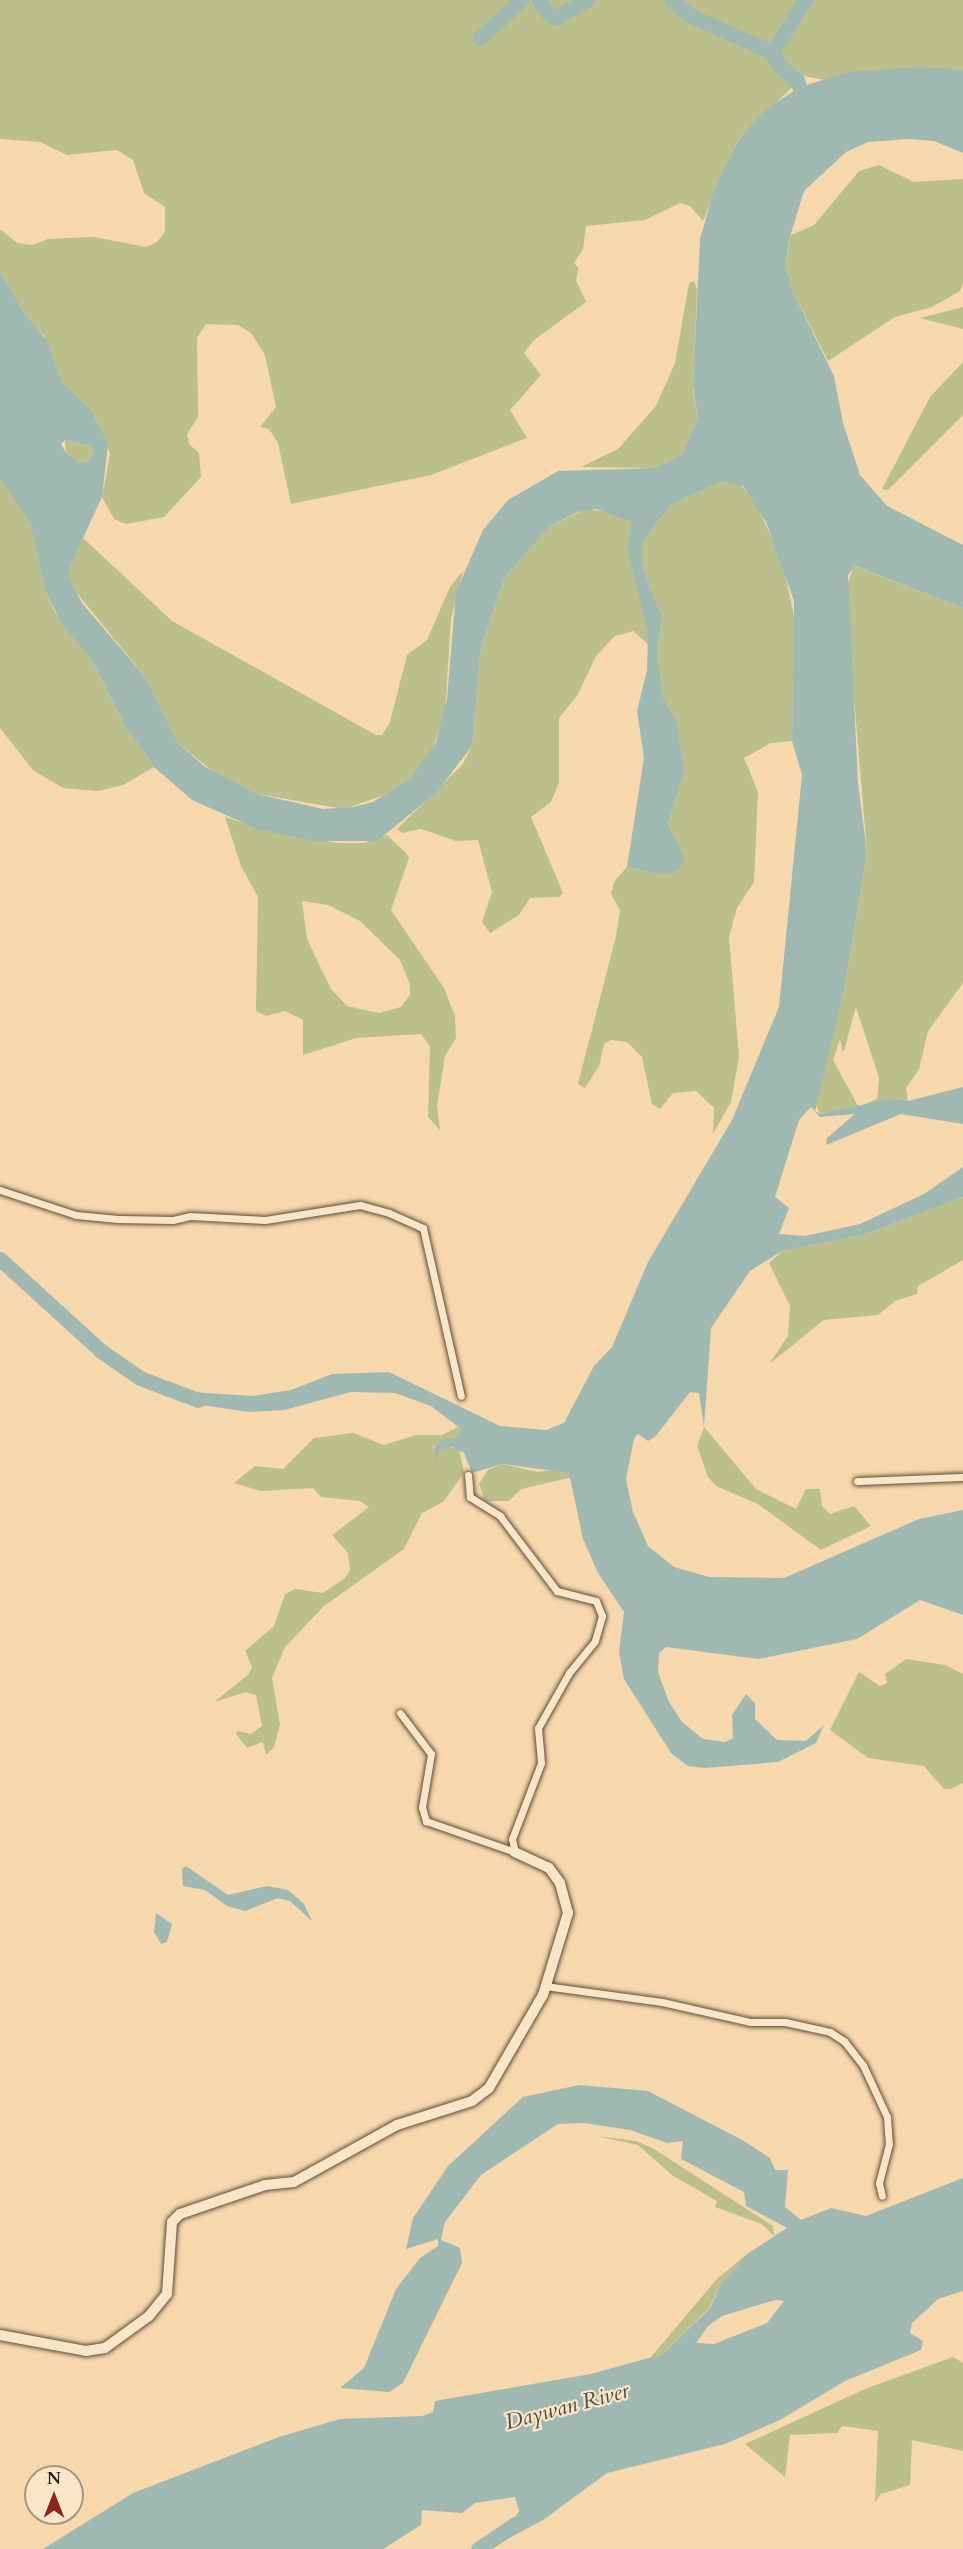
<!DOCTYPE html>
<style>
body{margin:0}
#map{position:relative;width:963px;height:2549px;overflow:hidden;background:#f6d8ac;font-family:Cardo,serif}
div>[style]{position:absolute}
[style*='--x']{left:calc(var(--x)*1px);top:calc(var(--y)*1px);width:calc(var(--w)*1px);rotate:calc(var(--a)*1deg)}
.green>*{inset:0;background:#babf8b}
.water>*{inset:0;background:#9fb8b2}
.river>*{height:15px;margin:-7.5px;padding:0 7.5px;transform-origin:7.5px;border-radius:7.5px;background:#9fb8b2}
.roads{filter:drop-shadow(0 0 2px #604b39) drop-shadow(0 0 2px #604b39)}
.street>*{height:7px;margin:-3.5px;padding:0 3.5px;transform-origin:3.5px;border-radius:3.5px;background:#f9e6c9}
.secondary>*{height:10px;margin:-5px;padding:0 5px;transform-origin:5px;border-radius:5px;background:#f9e6c9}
span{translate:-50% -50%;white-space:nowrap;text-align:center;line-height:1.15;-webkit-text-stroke:4.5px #f9e6c9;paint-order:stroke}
.water-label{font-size:22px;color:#504b43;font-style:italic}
.north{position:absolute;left:24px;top:2465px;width:60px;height:60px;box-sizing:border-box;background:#f9e6c9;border:2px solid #a89580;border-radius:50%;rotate:0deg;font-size:16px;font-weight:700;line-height:24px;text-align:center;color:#2e1c13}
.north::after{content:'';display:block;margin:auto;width:21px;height:27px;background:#8f2418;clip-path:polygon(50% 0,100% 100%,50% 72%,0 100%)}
</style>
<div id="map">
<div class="green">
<i style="clip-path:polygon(0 0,963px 0,963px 70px,890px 69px,824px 80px,804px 76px,739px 138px,703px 221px,690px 206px,680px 203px,645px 220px,586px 226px,583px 249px,574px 263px,579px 268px,576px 280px,586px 302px,534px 340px,524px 353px,541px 375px,510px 410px,527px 438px,431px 475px,291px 504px,278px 443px,269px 429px,260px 427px,276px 407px,265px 355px,251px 333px,238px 325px,206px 324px,197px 338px,198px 417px,187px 434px,189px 444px,199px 453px,201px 477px,164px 517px,126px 524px,114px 519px,102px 497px,110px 454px,96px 419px,62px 382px,44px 336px,30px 323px,0 271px,0 229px,17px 243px,32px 245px,48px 239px,94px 237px,146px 247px,157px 242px,165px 232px,165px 207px,144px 193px,133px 160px,117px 150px,67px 155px,40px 142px,0 139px)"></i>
<i style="clip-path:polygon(879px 165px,914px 182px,963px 179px,963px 283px,960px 291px,932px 307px,895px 317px,828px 361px,792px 290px,786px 267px,789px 236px,814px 225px,859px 171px)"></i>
<i style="clip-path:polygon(694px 281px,697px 290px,693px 390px,698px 418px,682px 454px,655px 468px,581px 467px,618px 449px,656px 406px,675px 363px,689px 283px)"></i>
<i style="clip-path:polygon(963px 307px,963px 329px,920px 318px)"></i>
<i style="clip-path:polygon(963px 362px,963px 415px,888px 490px,882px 489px,930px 397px)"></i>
<i style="clip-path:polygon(65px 440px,91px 446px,94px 451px,88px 462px,79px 463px,66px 453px)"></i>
<i style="clip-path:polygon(0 479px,30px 522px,46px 593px,55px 612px,92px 660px,124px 724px,154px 767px,123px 785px,98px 791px,63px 788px,33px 770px,0 728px)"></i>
<i style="clip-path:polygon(722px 481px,739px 482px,759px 509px,783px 564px,794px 616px,792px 741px,771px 743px,744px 758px,758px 792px,754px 882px,737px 908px,729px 937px,739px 1057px,731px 1102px,713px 1134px,714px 1108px,696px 1091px,673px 1093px,660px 1109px,652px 1104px,642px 1057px,627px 1042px,611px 1040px,604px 1044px,599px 1066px,585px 1088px,578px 1084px,616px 936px,620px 910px,611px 894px,614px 882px,627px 867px,661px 875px,673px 834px,668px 824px,685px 769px,679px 737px,663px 698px,657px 650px,662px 617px,642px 565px,642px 542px,671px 505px)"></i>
<i style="clip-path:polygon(586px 509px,617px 513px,631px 521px,627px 546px,645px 603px,649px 645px,633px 631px,615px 636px,596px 656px,577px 696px,559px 718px,559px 783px,551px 802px,531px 817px,563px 893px,559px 897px,530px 898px,519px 915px,490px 933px,482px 922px,492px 892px,478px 840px,456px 841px,421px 829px,402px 833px,397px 829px,462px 765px,472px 746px,481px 648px,505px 577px,549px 527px)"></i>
<i style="clip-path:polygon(82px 537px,172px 621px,376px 735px,382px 735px,390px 722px,407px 655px,427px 640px,450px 587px,463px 571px,451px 619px,445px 713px,432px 750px,411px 778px,385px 795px,344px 809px,257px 794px,217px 775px,178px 743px,146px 678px,76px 592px,69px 578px,71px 564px)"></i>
<i style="clip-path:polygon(854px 566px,963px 608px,963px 983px,928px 1031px,919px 1069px,906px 1088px,908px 1101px,865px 1104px,877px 1099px,879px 1078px,856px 1007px,845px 1047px,843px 1053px,840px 1039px,833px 1060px,858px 1106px,820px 1114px,815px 1102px,844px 990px,867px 853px,847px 614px,846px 588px)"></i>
<i style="clip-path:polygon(evenodd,225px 817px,264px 830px,338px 843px,364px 843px,387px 835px,406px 853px,409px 858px,391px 910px,444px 988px,455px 1016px,456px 1038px,445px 1056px,437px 1105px,440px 1130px,428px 1117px,430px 1046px,421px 1034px,356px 1038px,303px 1055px,303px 1020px,285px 1011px,266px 1016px,256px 1011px,258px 897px,241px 866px,225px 817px,302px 901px,328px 905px,360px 921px,400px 960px,410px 984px,410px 995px,401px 1007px,379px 1013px,347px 1006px,331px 989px,307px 939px,302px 901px)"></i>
<i style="clip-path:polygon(963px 1197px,963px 1260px,918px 1286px,917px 1294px,895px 1301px,878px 1315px,824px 1320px,769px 1364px,788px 1336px,790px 1306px,769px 1263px,782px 1251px,866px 1234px)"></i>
<i style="clip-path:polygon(458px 1427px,462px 1431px,459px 1441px,433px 1447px,435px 1453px,445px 1447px,459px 1448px,464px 1473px,443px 1502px,422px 1513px,404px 1549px,324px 1606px,285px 1647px,272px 1678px,280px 1725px,274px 1747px,266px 1755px,263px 1742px,247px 1748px,236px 1734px,238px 1731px,251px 1734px,262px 1726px,256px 1695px,246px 1692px,214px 1702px,248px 1675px,252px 1667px,245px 1651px,274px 1626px,285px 1594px,295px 1589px,323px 1593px,345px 1578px,350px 1570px,348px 1553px,332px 1535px,369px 1507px,360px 1501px,321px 1497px,313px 1488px,261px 1491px,234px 1483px,255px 1466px,283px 1469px,314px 1438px,353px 1433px,384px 1445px,416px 1435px,442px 1435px)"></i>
<i style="clip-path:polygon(704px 1427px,756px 1489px,796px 1509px,806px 1489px,820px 1489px,822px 1506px,830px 1514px,854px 1506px,871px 1526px,821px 1550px,758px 1504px,716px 1486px,708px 1477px,697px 1446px)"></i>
<i style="clip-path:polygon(502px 1464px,538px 1472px,562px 1469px,573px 1477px,521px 1489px,509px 1501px,485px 1501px,479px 1484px,488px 1470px)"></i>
<i style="clip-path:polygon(906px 1659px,945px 1665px,963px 1674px,963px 1783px,951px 1789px,944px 1789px,924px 1766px,868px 1758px,830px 1730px,859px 1672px,880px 1686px,887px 1683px,885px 1674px)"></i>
<i style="clip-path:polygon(597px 2136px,636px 2141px,654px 2149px,773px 2226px,774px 2236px,762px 2224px,715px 2207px,717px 2201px,672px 2175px,638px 2145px)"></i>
<i style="clip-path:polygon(747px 2254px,721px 2284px,709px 2308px,663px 2354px,651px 2357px,717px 2279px)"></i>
<i style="clip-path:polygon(953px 2357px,963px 2363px,963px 2451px,912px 2440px,910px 2485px,881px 2494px,875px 2502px,878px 2431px,842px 2426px,837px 2433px,790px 2435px,785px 2477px,745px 2444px,865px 2389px)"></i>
</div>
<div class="water">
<i style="clip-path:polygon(evenodd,918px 67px,963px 70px,963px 153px,934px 141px,909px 139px,868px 142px,846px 152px,804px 191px,788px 243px,786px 267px,792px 290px,834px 376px,843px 423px,860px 475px,887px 506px,963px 545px,963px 608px,855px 566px,848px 575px,858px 783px,867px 853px,844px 990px,815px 1111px,820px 1114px,889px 1099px,908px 1101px,963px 1087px,963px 1124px,901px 1114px,826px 1145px,827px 1138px,855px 1114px,820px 1117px,811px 1107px,799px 1120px,775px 1197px,789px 1208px,779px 1234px,805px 1236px,860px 1224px,924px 1194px,963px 1167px,963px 1197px,866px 1234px,782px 1251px,750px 1271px,711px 1328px,704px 1427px,699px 1393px,690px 1392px,655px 1437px,648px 1441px,638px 1434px,634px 1439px,626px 1479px,633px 1512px,648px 1546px,674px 1567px,709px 1577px,784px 1578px,919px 1519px,963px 1510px,963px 1615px,920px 1600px,857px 1639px,758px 1659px,666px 1647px,659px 1653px,658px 1672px,669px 1702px,682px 1722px,703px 1739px,725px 1742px,733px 1738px,732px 1715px,746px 1694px,755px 1703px,755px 1719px,777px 1740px,806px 1741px,824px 1725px,816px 1743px,778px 1762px,705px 1768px,688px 1766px,671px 1753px,624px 1679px,619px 1653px,624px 1612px,598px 1573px,583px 1539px,569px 1473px,502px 1464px,472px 1473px,464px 1453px,452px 1447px,439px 1450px,436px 1461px,434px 1448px,443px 1440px,459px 1438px,461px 1429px,431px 1406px,395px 1393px,351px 1392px,284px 1410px,249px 1412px,181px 1402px,161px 1390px,252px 1396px,291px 1390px,332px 1374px,389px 1372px,500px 1426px,546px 1430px,564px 1423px,594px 1366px,612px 1347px,648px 1262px,732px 1120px,779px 1007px,802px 775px,792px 741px,794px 601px,766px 522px,743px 486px,722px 481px,671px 505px,642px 542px,642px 565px,662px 617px,657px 650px,663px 698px,676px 721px,685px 769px,668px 824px,685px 859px,678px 870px,661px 875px,627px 867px,644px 758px,637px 711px,647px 670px,648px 633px,627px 546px,631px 521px,596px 509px,578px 512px,549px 527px,505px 577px,481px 648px,472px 746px,437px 792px,377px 841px,316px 841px,257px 829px,192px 800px,154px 767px,124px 724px,92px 660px,64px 627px,46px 593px,30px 523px,0 479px,0 271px,26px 316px,47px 341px,62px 382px,92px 412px,108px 444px,102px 497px,71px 564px,69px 578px,82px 603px,146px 678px,178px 743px,205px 767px,257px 794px,323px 809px,353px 807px,373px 802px,411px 778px,436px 742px,447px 698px,456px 592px,483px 530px,508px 500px,558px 471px,655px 468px,682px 454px,698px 418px,693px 386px,700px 239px,714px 191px,739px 139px,766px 109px,800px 87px,849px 72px,918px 67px,65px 440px,91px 446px,94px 452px,88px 462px,79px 463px,66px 453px,61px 444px,65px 440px)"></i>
<i style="clip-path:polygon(186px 1866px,228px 1895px,267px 1886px,288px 1890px,304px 1904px,312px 1921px,290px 1901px,278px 1898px,245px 1911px,227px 1906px,205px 1890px,183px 1886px,182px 1869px)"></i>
<i style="clip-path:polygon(156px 1913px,172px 1924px,167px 1942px,161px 1944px,154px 1932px)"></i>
<i style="clip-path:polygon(evenodd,579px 2085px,648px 2091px,744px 2141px,770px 2158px,775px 2170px,788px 2170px,785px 2207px,801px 2220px,831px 2208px,866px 2216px,963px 2178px,963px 2291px,938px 2299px,912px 2323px,910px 2333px,923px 2341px,921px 2350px,845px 2381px,780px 2420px,725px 2444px,607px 2473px,543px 2520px,498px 2544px,519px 2511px,515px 2497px,475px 2503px,462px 2513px,422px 2510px,421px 2525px,383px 2549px,43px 2549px,133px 2493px,279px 2437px,340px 2419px,422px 2416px,433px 2412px,435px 2401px,591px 2374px,663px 2354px,710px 2308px,721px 2284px,747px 2254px,787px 2228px,746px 2206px,744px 2192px,681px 2159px,683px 2141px,667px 2143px,630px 2130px,584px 2123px,558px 2124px,481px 2175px,445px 2222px,441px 2240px,460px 2248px,462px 2263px,403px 2383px,389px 2392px,340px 2388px,364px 2368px,396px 2289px,420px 2258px,438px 2246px,438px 2239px,406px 2249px,413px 2218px,448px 2166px,523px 2097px,579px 2085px,775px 2300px,784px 2301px,767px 2323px,714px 2344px,696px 2343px,708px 2326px,722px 2316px,775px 2300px)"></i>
</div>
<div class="river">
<i style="--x:539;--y:0;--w:19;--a:55"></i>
<i style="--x:550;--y:16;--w:7;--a:8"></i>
<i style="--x:557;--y:17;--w:34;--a:-30"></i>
<i style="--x:672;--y:0;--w:23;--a:41"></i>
<i style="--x:689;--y:15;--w:91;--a:24"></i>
<i style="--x:480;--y:38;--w:56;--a:-42.8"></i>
<i style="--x:772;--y:52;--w:16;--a:63"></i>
<i style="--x:779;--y:66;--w:23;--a:38"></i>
<i style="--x:797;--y:80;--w:26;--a:72"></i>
<i style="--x:772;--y:52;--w:62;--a:-57.6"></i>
<i style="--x:0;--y:1259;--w:137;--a:42.3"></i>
<i style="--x:101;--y:1351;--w:47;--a:34.7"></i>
<i style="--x:140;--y:1378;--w:62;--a:20.8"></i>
<i style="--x:478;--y:2549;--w:45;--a:-34"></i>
</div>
<div class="roads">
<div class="street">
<i style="--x:0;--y:1190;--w:80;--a:18.2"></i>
<i style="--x:76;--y:1215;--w:42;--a:5.4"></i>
<i style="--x:118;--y:1219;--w:55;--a:1"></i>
<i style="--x:173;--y:1220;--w:17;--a:-13"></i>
<i style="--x:190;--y:1216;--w:75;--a:3.1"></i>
<i style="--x:265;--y:1220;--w:96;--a:-9"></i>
<i style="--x:360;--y:1205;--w:30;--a:15"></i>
<i style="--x:389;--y:1213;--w:37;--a:24"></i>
<i style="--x:423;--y:1228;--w:172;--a:77.3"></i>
<i style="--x:468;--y:1475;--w:22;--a:85"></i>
<i style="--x:470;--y:1497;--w:36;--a:32"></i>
<i style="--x:500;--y:1516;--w:94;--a:52.8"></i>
<i style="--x:557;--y:1591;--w:40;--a:14.4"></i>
<i style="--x:596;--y:1601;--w:16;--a:68"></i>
<i style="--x:602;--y:1616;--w:26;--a:106"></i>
<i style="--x:595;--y:1641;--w:41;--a:129.1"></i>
<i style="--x:569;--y:1673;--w:63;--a:119.4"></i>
<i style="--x:538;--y:1728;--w:35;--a:85"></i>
<i style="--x:541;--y:1763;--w:81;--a:110.9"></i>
<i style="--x:512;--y:1839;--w:13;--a:77"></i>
<i style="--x:857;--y:1481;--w:106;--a:-2.2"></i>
<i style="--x:400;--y:1713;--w:51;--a:52.9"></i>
<i style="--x:431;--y:1754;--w:54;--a:99.6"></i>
<i style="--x:422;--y:1807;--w:15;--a:74"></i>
<i style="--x:426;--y:1821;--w:94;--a:19.2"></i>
<i style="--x:545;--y:1986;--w:118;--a:7.8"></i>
<i style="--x:662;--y:2002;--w:90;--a:12.8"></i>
<i style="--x:750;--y:2022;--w:35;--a:0"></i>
<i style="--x:785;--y:2022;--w:46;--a:12.5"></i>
<i style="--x:830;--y:2032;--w:17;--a:33"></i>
<i style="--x:844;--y:2041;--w:31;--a:52"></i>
<i style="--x:863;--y:2065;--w:57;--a:65.2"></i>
<i style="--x:887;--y:2117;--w:27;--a:86"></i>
<i style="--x:889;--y:2144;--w:40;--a:104.4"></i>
<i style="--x:879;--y:2183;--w:13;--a:77"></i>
</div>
<div class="secondary">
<i style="--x:0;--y:2335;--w:87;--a:10.5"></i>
<i style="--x:86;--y:2351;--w:19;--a:-9"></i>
<i style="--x:105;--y:2348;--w:54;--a:-36"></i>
<i style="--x:149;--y:2316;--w:28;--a:-51"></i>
<i style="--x:167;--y:2294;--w:72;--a:-86"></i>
<i style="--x:172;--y:2222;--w:11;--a:-45"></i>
<i style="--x:180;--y:2214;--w:90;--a:-18.8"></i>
<i style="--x:265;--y:2185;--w:29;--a:-6"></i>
<i style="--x:294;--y:2182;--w:118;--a:-29"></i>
<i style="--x:397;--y:2125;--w:79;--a:-17.7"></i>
<i style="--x:472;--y:2101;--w:21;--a:-37"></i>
<i style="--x:489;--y:2088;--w:108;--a:-59.9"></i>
<i style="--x:543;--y:1995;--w:86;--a:-73"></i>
<i style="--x:568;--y:1913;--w:31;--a:-105"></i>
<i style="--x:560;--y:1883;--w:19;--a:-126"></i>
<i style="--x:549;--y:1868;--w:38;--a:-155"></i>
</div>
</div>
<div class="water-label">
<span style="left:567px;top:2407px;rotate:-15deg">Daywan River</span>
</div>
<div class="north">N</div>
</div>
